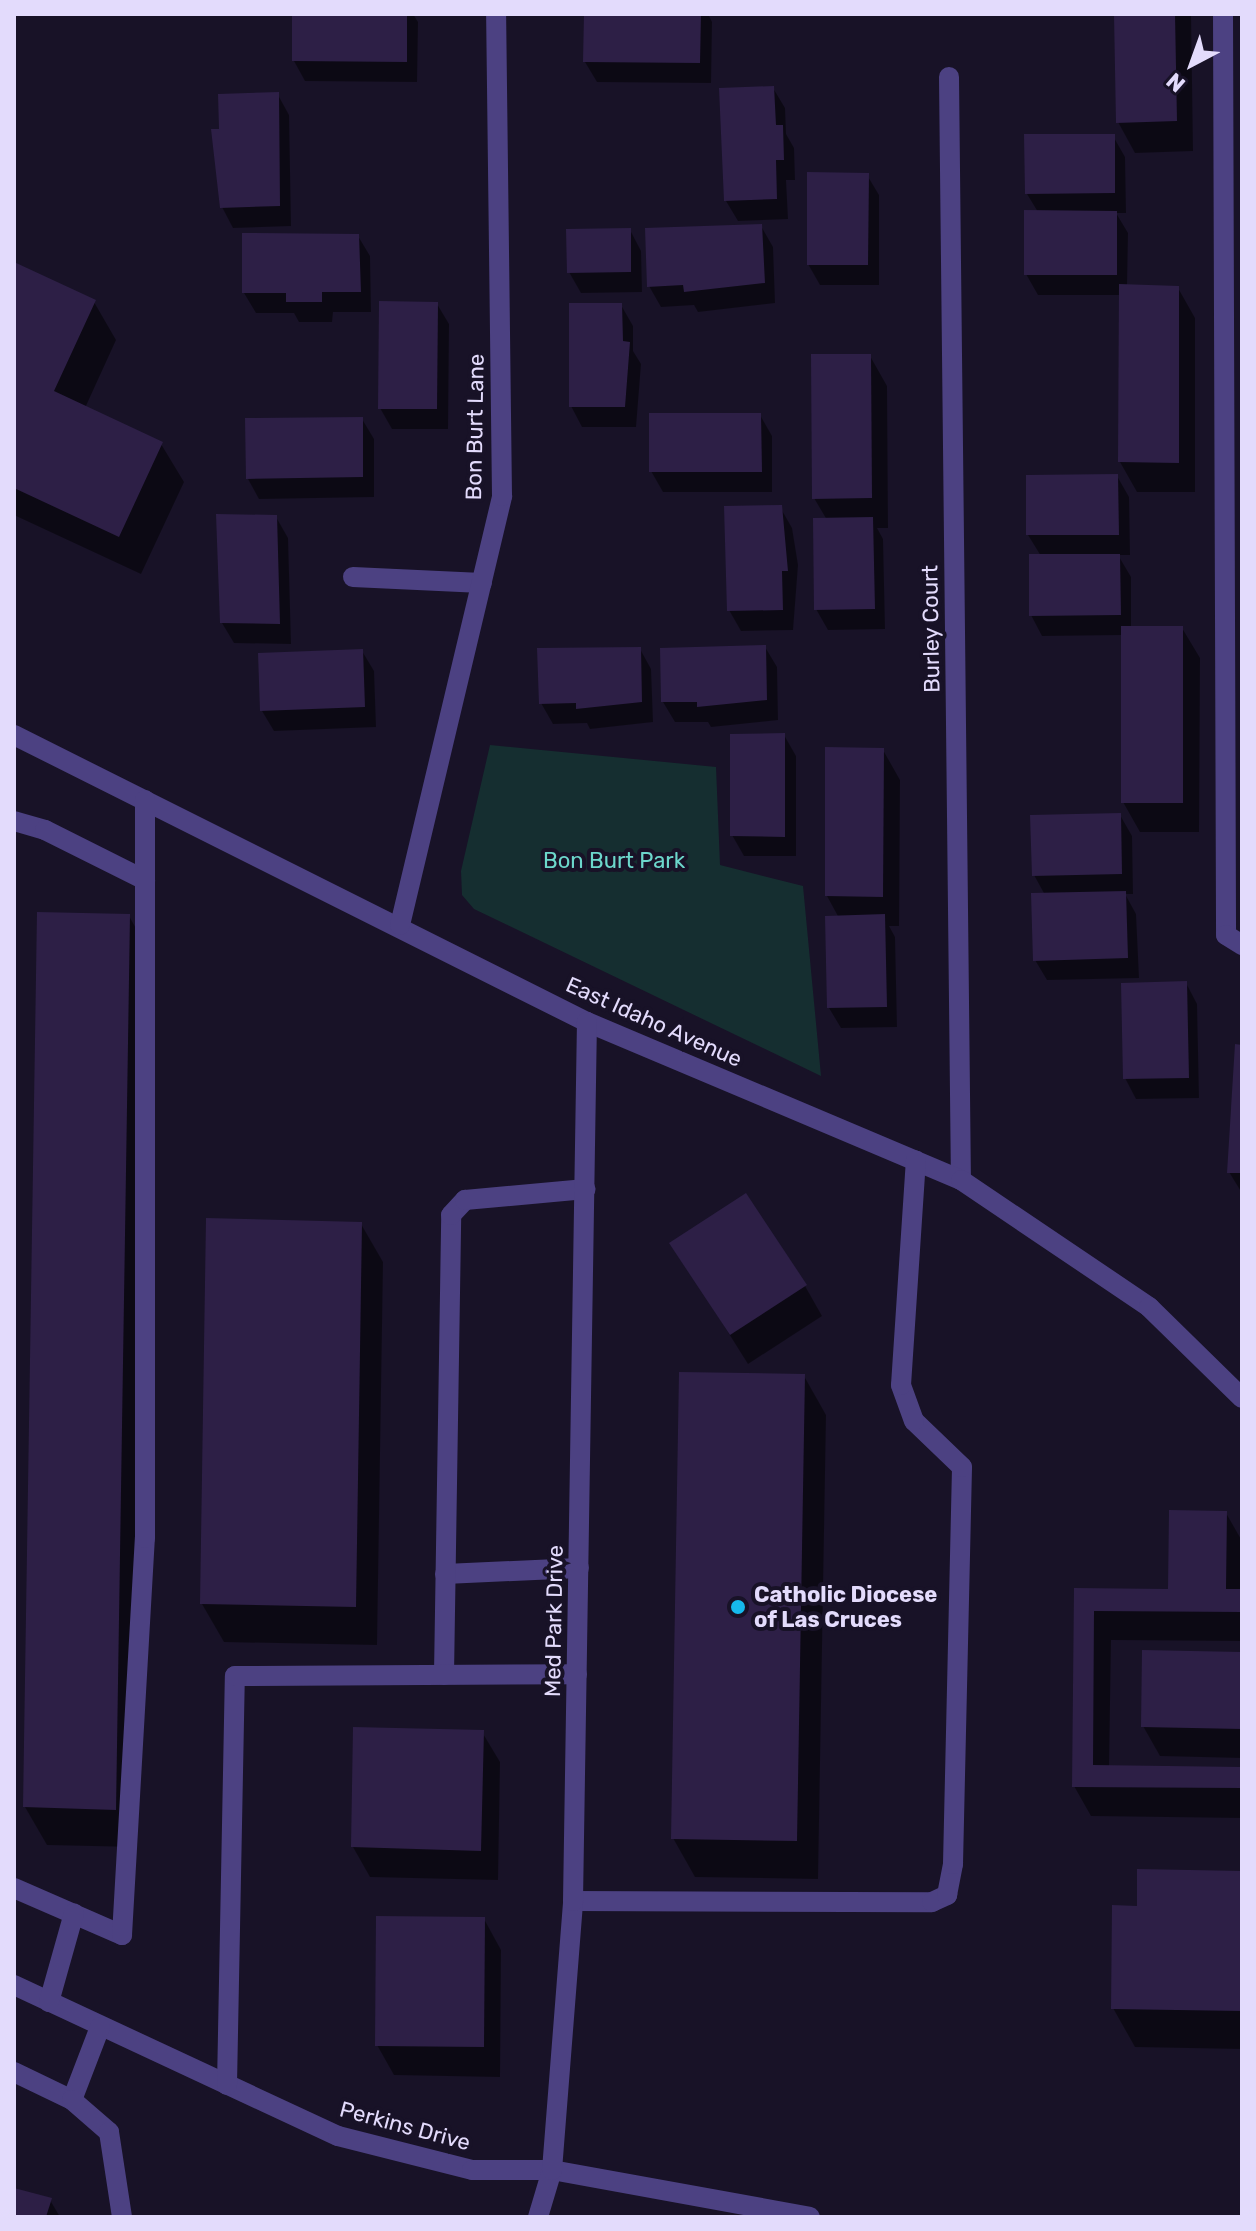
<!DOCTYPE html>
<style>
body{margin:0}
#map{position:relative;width:1256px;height:2231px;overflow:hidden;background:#181227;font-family:Rubik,sans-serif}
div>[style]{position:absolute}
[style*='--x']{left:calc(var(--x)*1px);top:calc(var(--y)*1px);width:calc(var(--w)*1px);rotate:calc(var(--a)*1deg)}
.green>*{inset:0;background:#152e30}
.shadow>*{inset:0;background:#0007}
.building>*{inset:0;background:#2d1f46}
.minor>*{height:20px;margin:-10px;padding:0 10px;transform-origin:10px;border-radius:10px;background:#4c4182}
.dots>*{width:22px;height:22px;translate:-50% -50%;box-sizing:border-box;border:4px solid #181227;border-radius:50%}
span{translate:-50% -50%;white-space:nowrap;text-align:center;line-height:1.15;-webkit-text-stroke:8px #181227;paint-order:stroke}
.street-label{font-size:22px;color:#e3dbfc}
.park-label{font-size:22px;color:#6cd7cb}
.poi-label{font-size:22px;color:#e3dbfc;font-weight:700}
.left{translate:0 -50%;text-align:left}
.frame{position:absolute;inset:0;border:16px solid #e3dbfc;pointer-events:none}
.north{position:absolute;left:1152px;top:24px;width:80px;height:80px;-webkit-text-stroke:6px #181227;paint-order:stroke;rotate:221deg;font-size:22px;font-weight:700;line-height:32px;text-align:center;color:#e3dbfc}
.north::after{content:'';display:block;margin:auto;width:28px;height:36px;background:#e3dbfc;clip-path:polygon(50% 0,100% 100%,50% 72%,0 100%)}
</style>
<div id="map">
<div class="green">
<i style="clip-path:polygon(490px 745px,716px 767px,720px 865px,803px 886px,821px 1076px,474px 909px,462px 895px,461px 871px)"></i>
</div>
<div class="shadow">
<i style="clip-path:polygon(294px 14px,413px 14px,418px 22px,417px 82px,305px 81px,294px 61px)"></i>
<i style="clip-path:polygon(586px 14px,708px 14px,712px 22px,711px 83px,597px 82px,585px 62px)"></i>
<i style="clip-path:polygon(1116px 14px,1191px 14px,1193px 151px,1135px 153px,1118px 122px)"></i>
<i style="clip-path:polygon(773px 88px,785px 108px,786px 134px,794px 148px,795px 180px,786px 180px,788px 219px,738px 221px,726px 201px)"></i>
<i style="clip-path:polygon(278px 95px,289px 115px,291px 226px,233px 228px,222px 207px,221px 131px)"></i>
<i style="clip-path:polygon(1113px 136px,1125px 157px,1126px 213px,1116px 213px,1128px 233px,1127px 286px,1178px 288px,1195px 318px,1195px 492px,1137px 492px,1120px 462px,1121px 295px,1038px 295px,1026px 274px,1038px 212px,1027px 194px)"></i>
<i style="clip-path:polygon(867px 175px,879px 195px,879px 285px,820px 285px,808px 264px)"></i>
<i style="clip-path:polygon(761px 226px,773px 247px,775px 303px,698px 312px,694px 305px,661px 307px,649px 286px)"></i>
<i style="clip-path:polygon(630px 230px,641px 251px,642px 292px,581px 293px,569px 272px)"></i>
<i style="clip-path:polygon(358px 236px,370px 256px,371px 312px,333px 312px,332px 322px,299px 322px,294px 313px,256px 313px,244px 293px)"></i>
<i style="clip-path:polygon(14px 265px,94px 302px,116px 340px,85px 408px,161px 444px,184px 482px,141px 574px,14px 515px)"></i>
<i style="clip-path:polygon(437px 304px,449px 324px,448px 429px,392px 429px,380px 408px)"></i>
<i style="clip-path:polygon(621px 305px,633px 326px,633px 351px,641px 364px,636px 427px,582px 427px,571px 406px)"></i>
<i style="clip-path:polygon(870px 356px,887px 386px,888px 528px,877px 528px,883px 539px,885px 629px,828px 630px,816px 609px,827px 520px,814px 498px)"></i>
<i style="clip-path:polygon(760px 415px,772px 436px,772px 492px,663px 492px,651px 471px)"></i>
<i style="clip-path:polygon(362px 419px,374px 439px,374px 497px,259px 499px,248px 479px)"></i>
<i style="clip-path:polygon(1117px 476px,1129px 497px,1130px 555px,1118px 555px,1131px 577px,1131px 628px,1182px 628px,1200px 658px,1199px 832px,1140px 832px,1123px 802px,1123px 635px,1042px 636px,1031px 615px,1041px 556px,1028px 535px)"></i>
<i style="clip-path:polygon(780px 507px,792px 528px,798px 565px,793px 630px,741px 631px,729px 610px)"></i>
<i style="clip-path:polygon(276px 517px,288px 538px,291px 644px,234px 643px,222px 623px)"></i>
<i style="clip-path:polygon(765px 647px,777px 667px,778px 720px,711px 727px,708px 722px,675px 722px,663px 702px)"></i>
<i style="clip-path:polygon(640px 649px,651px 669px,653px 722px,590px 729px,587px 723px,553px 724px,541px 703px)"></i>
<i style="clip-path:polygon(362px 651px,374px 671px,376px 727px,274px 731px,262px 711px)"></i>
<i style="clip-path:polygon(784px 735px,796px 756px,796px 856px,744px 856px,732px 835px)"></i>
<i style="clip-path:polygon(883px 750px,900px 780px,899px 926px,889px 926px,895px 937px,897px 1027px,841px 1028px,829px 1008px,839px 918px,827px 896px)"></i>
<i style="clip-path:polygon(1120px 815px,1132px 836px,1133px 894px,1125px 894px,1136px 914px,1139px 978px,1047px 980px,1035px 960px,1045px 895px,1034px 875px)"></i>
<i style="clip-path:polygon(129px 916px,151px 955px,137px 1847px,47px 1845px,25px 1807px)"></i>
<i style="clip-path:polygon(1186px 983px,1197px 1004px,1199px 1098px,1136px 1099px,1125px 1078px)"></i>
<i style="clip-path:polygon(1242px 1047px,1242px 1193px,1229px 1172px)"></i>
<i style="clip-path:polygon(361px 1224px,383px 1262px,377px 1645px,224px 1642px,202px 1604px)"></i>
<i style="clip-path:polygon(672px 1243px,805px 1286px,822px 1316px,748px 1364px)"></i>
<i style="clip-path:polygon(804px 1376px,826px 1415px,818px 1879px,695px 1877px,673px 1838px)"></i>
<i style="clip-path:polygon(1226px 1513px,1242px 1541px,1242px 1641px,1111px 1640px,1109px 1767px,1242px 1769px,1242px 1818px,1091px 1816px,1074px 1786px,1076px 1590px,1170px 1591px)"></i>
<i style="clip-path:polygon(1242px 1654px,1242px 1758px,1160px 1756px,1143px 1726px)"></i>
<i style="clip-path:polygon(482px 1732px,500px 1762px,498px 1880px,370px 1877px,353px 1847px)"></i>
<i style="clip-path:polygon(1242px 1873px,1242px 2049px,1135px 2047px,1113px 2008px,1139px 1908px)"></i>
<i style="clip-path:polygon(484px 1919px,501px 1950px,500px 2077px,394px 2075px,377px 2045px)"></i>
<i style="clip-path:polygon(14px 2190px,50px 2200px,60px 2217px,14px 2217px)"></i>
</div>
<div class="building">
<i style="clip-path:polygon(292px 14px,407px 14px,407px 62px,292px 61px)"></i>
<i style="clip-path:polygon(584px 14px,701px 14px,700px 63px,583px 62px)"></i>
<i style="clip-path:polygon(1114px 14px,1175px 14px,1177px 121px,1116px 123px)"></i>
<i style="clip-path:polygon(774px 86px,776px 125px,783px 125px,784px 160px,776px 160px,777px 199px,724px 201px,719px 88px)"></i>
<i style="clip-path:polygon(279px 92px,280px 206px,220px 208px,211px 129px,219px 129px,218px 94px)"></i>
<i style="clip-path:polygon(1024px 134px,1115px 134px,1115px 193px,1025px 194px)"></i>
<i style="clip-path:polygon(807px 172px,869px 173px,868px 265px,807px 265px)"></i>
<i style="clip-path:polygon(1024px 210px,1117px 211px,1117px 275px,1024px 275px)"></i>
<i style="clip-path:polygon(762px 224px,765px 283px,684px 292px,683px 285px,647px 287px,645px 228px)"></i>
<i style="clip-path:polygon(631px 228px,631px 272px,567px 273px,566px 229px)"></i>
<i style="clip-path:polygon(242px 233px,359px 234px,361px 292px,322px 292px,322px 302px,286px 302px,286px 293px,242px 293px)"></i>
<i style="clip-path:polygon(14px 262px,96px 300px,54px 391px,163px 442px,119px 537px,14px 488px)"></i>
<i style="clip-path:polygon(1119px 284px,1179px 286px,1179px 463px,1118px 462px)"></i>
<i style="clip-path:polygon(379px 301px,438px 302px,437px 409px,378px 409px)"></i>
<i style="clip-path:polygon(569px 303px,622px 303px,623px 341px,630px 342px,625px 407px,569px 407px)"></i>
<i style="clip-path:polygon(811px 354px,871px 354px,872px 498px,812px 499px)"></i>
<i style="clip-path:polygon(649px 413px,761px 413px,762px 472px,649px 472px)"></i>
<i style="clip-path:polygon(363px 417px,363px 477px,246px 479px,245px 418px)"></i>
<i style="clip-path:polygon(1118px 474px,1119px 535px,1026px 535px,1026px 475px)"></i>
<i style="clip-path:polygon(782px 505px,788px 571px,782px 571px,783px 610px,727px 611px,724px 506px)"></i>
<i style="clip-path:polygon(216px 514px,277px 515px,280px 624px,220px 623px)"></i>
<i style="clip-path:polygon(873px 517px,875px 609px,814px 610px,813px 518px)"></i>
<i style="clip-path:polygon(1029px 554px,1120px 554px,1121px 615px,1029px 616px)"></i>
<i style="clip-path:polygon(1121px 626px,1183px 626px,1183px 803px,1121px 803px)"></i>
<i style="clip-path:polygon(766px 645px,767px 700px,697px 707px,697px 702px,661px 702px,660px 648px)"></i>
<i style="clip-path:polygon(641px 647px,642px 702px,576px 709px,576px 703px,539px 704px,537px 648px)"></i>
<i style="clip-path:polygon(363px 649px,365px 707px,260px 711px,258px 653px)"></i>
<i style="clip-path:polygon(785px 733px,785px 837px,730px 836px,730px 734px)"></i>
<i style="clip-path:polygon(825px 747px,884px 748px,883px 897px,825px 896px)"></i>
<i style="clip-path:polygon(1121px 813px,1122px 874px,1032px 876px,1030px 815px)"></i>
<i style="clip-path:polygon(1126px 891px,1128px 958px,1033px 961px,1031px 893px)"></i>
<i style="clip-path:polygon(37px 912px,130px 914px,116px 1810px,23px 1807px)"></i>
<i style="clip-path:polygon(885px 914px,887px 1007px,827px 1008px,825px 916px)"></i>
<i style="clip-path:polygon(1187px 981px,1189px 1078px,1123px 1079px,1121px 983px)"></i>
<i style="clip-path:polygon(1235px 1044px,1242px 1045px,1242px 1173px,1227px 1173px)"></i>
<i style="clip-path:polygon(746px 1193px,807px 1285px,730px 1335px,669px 1243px)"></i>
<i style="clip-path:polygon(206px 1218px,362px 1222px,356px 1607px,200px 1604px)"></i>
<i style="clip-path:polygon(679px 1372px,805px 1374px,797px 1841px,671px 1839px)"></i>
<i style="clip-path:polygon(1169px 1510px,1227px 1511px,1226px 1589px,1242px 1589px,1242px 1612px,1094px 1611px,1093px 1765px,1242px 1767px,1242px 1788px,1072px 1787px,1074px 1588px,1168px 1589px)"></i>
<i style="clip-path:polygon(1142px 1650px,1242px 1652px,1242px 1729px,1141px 1727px)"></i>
<i style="clip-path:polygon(353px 1727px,484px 1730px,481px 1851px,351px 1847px)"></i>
<i style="clip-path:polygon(1137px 1869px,1242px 1871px,1242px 2011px,1111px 2009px,1112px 1905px,1137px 1906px)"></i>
<i style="clip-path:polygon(376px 1916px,485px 1917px,484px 2047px,375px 2046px)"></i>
<i style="clip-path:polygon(14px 2188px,52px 2198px,46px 2217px,14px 2217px)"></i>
</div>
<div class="minor">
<i style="--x:1223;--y:14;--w:921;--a:89.81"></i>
<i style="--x:1226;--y:935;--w:19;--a:32"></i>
<i style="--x:949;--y:77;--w:1103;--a:89.38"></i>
<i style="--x:353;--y:577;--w:129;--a:2.7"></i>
<i style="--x:14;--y:735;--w:641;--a:26.61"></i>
<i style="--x:587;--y:1022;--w:406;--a:22.9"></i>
<i style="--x:961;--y:1180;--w:227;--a:34"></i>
<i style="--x:1149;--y:1307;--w:130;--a:44.4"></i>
<i style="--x:14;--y:821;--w:32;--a:16"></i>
<i style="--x:45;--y:830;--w:112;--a:26.6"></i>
<i style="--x:400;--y:925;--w:441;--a:-76.6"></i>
<i style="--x:502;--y:496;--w:482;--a:-90.7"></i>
<i style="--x:445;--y:1574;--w:134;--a:-2.6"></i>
<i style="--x:444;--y:1675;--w:460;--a:-89.1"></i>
<i style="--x:451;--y:1215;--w:21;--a:-47"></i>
<i style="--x:465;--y:1200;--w:121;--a:-5.2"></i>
<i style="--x:14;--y:1888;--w:118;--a:23.5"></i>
<i style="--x:122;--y:1935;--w:398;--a:-86.7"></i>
<i style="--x:145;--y:1538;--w:738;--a:-90"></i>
<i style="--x:573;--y:1901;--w:359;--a:0.2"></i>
<i style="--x:932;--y:1902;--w:17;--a:-25"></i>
<i style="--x:947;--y:1895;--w:32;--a:-79"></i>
<i style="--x:953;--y:1864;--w:397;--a:-88.7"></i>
<i style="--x:962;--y:1467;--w:66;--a:-136.2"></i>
<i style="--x:914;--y:1421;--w:38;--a:-110"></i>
<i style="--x:901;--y:1385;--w:225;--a:-86.2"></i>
<i style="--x:14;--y:1985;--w:357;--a:25"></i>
<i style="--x:338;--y:2136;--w:138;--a:14.2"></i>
<i style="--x:472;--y:2170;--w:80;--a:0"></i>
<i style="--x:552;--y:2170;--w:262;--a:10.3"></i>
<i style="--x:49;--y:2002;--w:92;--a:-74.3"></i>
<i style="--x:14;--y:2072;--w:64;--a:25.8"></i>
<i style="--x:72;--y:2100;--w:78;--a:-69"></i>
<i style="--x:227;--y:2085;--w:409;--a:-88.9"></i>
<i style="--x:235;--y:1676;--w:342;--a:-0.3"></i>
<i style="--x:72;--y:2100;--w:49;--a:40.9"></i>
<i style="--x:109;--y:2132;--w:86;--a:81.3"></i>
<i style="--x:538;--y:2217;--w:49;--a:-73.4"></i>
<i style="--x:552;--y:2170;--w:270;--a:-85.5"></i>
<i style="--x:573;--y:1901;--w:879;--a:-89.09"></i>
</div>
<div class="dots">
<i style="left:738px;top:1607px;background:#16b9ec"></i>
</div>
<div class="street-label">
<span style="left:475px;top:427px;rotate:-89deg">Bon Burt Lane</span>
<span style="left:931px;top:629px;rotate:-91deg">Burley Court</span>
<span style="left:654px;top:1022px;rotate:24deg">East Idaho Avenue</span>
<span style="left:554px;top:1621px;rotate:-89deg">Med Park Drive</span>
<span style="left:405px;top:2126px;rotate:15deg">Perkins Drive</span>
</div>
<div class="park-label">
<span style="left:614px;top:861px">Bon Burt Park</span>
</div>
<div class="poi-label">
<span class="left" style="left:754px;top:1607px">Catholic Diocese<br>of Las Cruces</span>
</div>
<div class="frame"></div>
<div class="north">N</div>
</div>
